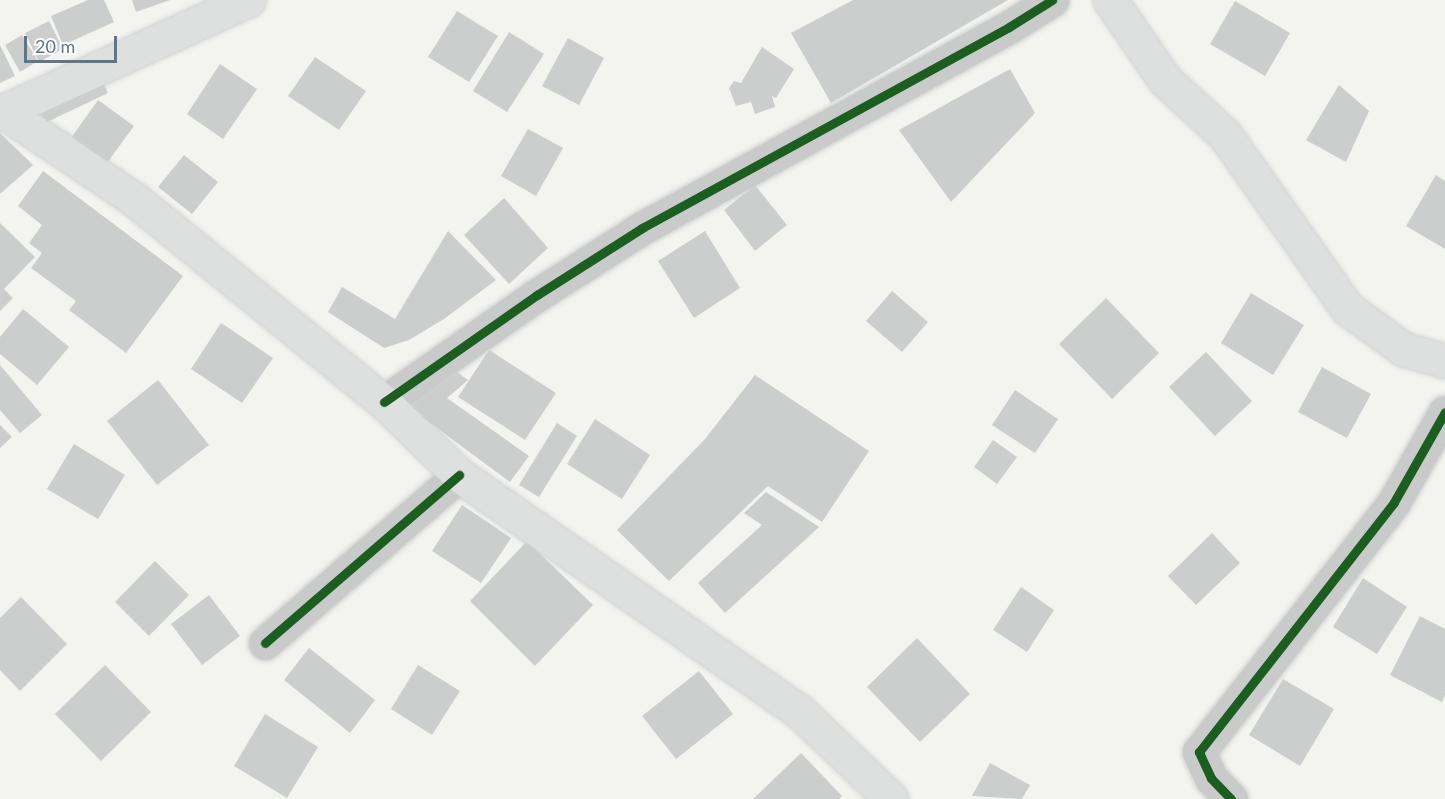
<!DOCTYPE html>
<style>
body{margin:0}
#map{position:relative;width:1445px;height:799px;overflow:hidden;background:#f3f3f0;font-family:Lato,sans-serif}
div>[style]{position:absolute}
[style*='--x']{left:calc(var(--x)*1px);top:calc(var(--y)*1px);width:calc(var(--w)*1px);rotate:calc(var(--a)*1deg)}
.building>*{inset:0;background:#cccece}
.roads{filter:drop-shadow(0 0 2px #cfd0d0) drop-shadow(0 0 2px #cfd0d0)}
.street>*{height:33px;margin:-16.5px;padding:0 16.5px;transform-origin:16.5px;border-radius:16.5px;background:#c9cbcb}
.secondary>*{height:33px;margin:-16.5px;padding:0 16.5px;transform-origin:16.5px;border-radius:16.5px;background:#dedfdf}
.primary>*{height:33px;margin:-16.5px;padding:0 16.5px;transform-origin:16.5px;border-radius:16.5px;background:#dedfdf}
.cycleway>*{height:9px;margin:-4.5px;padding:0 4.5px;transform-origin:4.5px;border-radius:4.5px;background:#1b5e20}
span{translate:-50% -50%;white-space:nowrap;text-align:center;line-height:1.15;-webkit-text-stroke:6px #fff;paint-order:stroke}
.scale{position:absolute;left:24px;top:36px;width:93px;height:27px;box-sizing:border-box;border:3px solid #617582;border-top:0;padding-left:8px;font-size:18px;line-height:21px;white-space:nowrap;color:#617582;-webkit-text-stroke:4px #fff;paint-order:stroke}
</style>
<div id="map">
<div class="building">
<i style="clip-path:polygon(88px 0,104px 0,114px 22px,63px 45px,51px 16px)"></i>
<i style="clip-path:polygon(132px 0,170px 0,136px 12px)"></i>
<i style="clip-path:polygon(853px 0,1008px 0,831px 103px,791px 33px)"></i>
<i style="clip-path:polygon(1235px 1px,1290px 33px,1265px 76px,1210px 44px)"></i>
<i style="clip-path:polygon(457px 11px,498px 36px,469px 82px,428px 57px)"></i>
<i style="clip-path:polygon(49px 21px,63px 49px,39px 62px,25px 33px)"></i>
<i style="clip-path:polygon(509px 32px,544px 54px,507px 112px,473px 91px)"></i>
<i style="clip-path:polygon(22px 35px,38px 61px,20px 72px,5px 45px)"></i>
<i style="clip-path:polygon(568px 38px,604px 58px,579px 105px,542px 86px)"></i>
<i style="clip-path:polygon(0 45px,15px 76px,0 83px)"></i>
<i style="clip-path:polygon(762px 47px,794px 69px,776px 98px,772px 96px,775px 107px,755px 114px,751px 102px,736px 106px,729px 88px,734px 81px,741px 83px)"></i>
<i style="clip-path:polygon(315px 57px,366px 91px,339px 130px,288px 96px)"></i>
<i style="clip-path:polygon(220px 64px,257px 89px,223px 139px,187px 114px)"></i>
<i style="clip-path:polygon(1010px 69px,1035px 113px,951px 202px,899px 130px)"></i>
<i style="clip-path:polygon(98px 72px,108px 93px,45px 123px,35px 102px)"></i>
<i style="clip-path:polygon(1339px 85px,1369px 111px,1346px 162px,1306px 140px)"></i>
<i style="clip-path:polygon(98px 100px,134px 126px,107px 163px,71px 138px)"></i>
<i style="clip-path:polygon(528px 129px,563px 148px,536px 196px,501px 176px)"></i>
<i style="clip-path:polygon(0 133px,33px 165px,0 194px)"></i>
<i style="clip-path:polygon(184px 155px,218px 182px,192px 214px,158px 187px)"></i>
<i style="clip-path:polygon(43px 171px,183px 276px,126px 353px,69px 310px,76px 301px,31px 268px,42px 253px,29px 243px,42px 225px,18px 206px)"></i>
<i style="clip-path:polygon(1436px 175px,1445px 181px,1445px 249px,1406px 226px)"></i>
<i style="clip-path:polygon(755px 185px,787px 225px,755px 251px,724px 210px)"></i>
<i style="clip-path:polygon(504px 198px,548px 248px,509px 284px,464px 235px)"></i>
<i style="clip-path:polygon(0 223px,35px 257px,4px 289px,13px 298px,0 311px)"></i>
<i style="clip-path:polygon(448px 231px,496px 280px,444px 319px,409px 340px,384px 348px,328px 312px,342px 287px,395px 319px)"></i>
<i style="clip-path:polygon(705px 231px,740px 288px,694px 318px,658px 261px)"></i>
<i style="clip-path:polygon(892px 291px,928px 322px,902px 352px,866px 321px)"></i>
<i style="clip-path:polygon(1251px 293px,1304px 325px,1273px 375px,1221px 343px)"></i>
<i style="clip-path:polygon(1106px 298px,1159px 353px,1112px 399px,1059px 344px)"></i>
<i style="clip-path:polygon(23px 309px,69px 347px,37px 385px,0 354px,0 337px)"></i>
<i style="clip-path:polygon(221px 323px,273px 358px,242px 403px,191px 369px)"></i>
<i style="clip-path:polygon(489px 350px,556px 393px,525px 440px,458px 397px)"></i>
<i style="clip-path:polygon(1206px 352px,1252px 401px,1215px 436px,1169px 387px)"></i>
<i style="clip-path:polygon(443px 362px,468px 380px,447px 398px,529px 456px,510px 482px,399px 400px)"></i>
<i style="clip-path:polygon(0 365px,42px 415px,20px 433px,0 410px)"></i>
<i style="clip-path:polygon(1322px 367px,1371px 394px,1347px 438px,1298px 412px)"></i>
<i style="clip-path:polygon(755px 375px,869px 451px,822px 522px,768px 486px,669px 581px,617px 530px,705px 439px)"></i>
<i style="clip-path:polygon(158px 380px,209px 445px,157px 485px,107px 421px)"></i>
<i style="clip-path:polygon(1015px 390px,1058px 419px,1035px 453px,992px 425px)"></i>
<i style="clip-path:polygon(595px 419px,650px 455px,622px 499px,567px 464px)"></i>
<i style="clip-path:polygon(557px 423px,577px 436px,539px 497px,519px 485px)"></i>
<i style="clip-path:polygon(0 425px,12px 437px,0 448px)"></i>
<i style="clip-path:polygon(993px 440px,1017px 457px,997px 484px,974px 467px)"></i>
<i style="clip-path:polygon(74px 444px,125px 475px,98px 519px,47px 489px)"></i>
<i style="clip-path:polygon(766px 492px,819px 527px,725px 613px,698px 583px,762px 525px,744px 513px)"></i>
<i style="clip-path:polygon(462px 505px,511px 538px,481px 583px,432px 551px)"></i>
<i style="clip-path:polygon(1212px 533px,1240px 563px,1196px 605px,1168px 576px)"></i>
<i style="clip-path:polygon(527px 541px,593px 605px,535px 666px,470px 601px)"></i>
<i style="clip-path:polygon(155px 561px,189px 595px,149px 636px,115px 602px)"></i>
<i style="clip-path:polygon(1363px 578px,1407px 607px,1377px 654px,1333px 627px)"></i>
<i style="clip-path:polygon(1021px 587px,1054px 610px,1027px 652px,993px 630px)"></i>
<i style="clip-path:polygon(209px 595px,240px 636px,202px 665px,171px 624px)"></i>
<i style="clip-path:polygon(21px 597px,67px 644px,20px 691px,0 670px,0 618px)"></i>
<i style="clip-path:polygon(1420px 616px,1445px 629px,1445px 695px,1442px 702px,1390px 675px)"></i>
<i style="clip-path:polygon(917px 638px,970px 694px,920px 742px,867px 687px)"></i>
<i style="clip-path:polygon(309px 648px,375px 700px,350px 733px,284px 680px)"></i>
<i style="clip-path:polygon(105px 665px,151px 712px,101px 761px,55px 714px)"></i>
<i style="clip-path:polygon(418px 665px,460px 691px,432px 735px,391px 709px)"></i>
<i style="clip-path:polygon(699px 671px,733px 714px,676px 759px,642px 716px)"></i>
<i style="clip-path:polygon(1283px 679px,1334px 709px,1300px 766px,1249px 735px)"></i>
<i style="clip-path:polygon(265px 714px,318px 747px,287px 798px,234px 766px)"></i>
<i style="clip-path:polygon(801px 753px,842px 796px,839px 799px,753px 799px)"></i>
<i style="clip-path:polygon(990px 763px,1030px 785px,1022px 799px,972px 796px)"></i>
</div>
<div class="roads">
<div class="street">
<i style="--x:384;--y:402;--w:187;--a:-35"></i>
<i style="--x:537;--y:295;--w:125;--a:-32.5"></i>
<i style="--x:642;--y:228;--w:418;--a:-28.7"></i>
<i style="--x:1009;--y:27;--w:51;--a:-32.1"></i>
<i style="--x:265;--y:643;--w:257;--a:-40.9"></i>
<i style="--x:1231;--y:799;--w:29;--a:-134"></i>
<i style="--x:1211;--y:778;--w:29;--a:-115"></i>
<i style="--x:1199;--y:752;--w:317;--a:-52"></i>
<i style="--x:1394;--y:502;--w:103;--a:-60.5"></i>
</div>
<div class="secondary">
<i style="--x:1110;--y:0;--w:97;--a:55.5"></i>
<i style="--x:1165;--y:80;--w:81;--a:42.5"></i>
<i style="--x:1225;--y:135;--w:212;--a:54.8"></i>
<i style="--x:1347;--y:308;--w:69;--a:36.2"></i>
<i style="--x:1403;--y:349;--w:44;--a:15.9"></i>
<i style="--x:3;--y:111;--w:158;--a:33.9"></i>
<i style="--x:134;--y:199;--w:322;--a:39.1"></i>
<i style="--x:384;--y:402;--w:105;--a:44.2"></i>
<i style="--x:459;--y:475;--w:414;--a:34.8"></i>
<i style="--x:799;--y:711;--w:127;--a:43.7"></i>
</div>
<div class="primary">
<i style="--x:0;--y:113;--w:273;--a:-24.5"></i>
</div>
</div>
<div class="cycleway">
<i style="--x:384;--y:402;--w:187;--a:-35"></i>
<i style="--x:537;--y:295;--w:125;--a:-32.5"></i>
<i style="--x:642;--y:228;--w:418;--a:-28.7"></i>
<i style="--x:1009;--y:27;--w:51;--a:-32.1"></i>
<i style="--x:265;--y:643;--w:257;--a:-40.9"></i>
<i style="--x:1231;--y:799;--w:29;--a:-134"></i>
<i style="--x:1211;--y:778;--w:29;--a:-115"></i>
<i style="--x:1199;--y:752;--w:317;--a:-52"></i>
<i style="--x:1394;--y:502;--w:103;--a:-60.5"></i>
</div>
<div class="scale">20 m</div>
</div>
